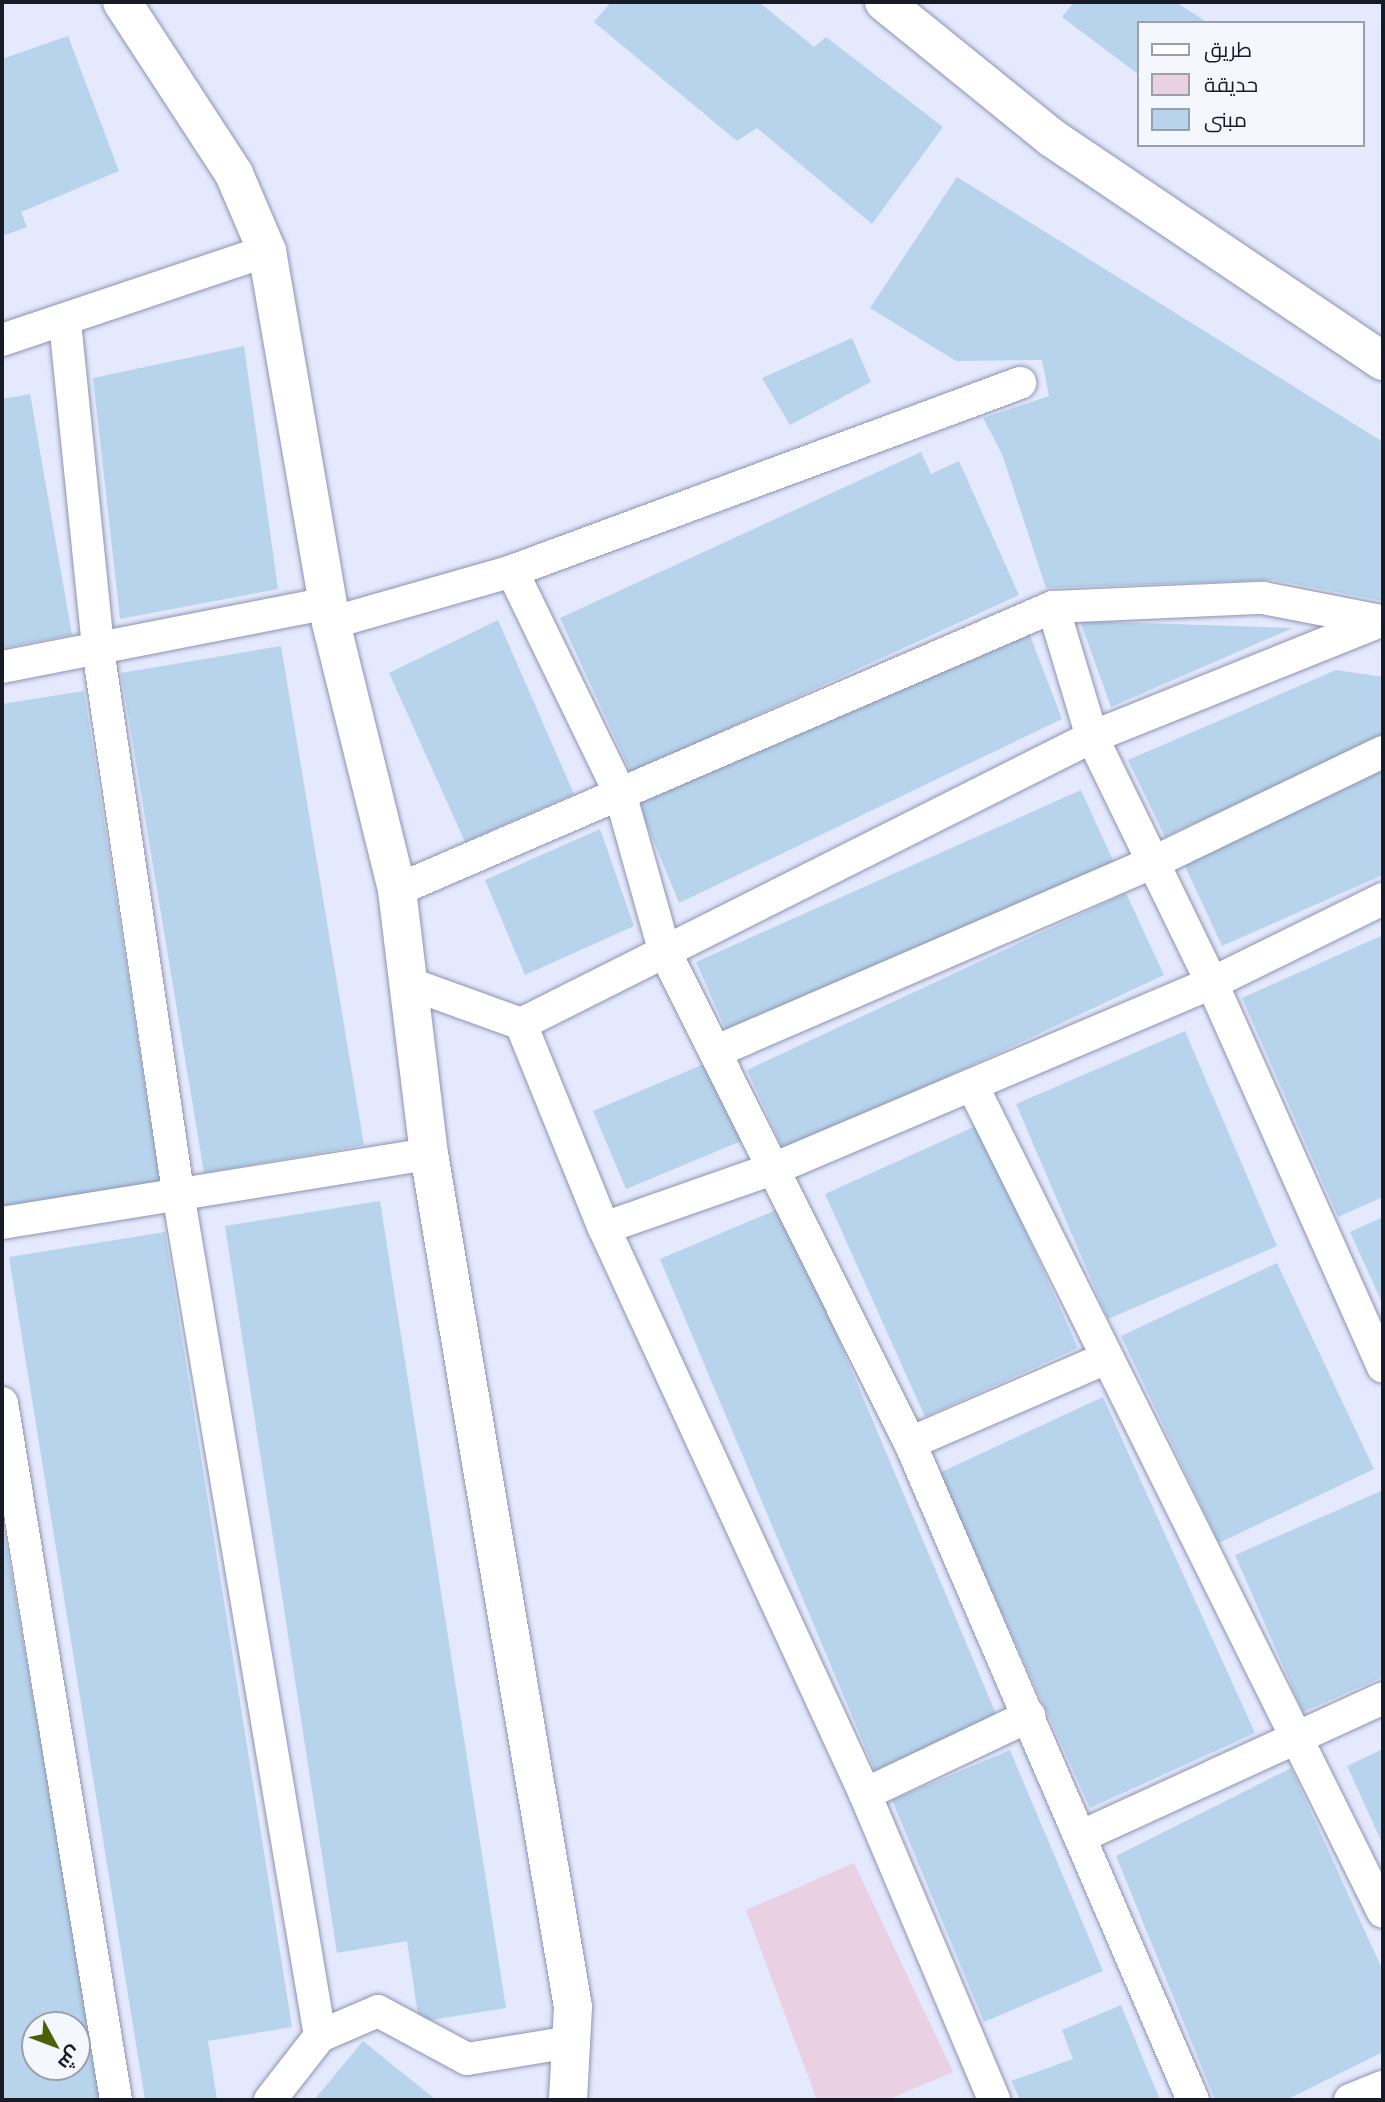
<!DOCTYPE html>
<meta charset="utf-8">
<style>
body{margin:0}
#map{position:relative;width:1385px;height:2102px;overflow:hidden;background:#e4e9fd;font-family:"Open Sans",Cairo,sans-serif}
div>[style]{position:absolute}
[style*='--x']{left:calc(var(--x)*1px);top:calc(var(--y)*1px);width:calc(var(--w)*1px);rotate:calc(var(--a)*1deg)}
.green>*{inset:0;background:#e9d0e2}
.building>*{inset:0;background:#b8d4ec}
.roads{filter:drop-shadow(0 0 2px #8d94b2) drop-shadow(0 0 2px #8d94b2)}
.street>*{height:32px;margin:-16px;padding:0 16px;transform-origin:16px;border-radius:16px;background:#fff}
.secondary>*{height:38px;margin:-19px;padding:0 19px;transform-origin:19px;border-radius:19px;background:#fff}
.primary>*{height:38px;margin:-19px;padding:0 19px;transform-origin:19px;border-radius:19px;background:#fff}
span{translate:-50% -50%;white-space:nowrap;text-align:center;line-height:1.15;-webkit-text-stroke:7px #f5f7fe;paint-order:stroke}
.frame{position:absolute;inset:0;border:4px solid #181a26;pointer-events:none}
.legend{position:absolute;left:1137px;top:21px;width:228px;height:126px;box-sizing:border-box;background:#f5f7fe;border:2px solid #9d9fa8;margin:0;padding:9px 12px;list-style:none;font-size:21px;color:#181a26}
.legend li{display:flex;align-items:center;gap:14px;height:35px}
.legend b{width:35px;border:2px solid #9d9fa8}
.north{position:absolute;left:21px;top:2011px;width:70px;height:70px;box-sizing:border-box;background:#f5f7fe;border:2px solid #9d9fa8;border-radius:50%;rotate:131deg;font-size:19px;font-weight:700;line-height:28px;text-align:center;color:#181a26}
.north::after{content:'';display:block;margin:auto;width:24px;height:32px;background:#4d6007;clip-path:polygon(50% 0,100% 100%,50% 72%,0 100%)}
</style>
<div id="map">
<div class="green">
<i style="clip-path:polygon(854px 1863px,953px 2072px,887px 2100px,817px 2100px,746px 1910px)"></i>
</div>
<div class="building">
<i style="clip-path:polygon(611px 2px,759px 2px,814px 47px,826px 37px,943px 127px,872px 224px,757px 128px,737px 141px,594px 22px)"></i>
<i style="clip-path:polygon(1074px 2px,1176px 2px,1208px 23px,1138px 23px,1138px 74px,1062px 17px)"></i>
<i style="clip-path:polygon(68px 36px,119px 171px,21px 212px,27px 227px,2px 236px,2px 59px)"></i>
<i style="clip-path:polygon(957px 177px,1383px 442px,1383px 601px,1273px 580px,1046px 588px,1002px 454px,983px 418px,1049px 396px,1042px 360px,956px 361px,870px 308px)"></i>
<i style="clip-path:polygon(852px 338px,871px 382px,790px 425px,762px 378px)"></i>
<i style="clip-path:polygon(244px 346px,278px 589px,120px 619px,93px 378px)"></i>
<i style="clip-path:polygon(30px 394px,72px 635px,2px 648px,2px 399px)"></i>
<i style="clip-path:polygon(921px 452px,931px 474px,959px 461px,1019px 595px,631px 773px,560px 618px)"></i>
<i style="clip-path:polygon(498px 620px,574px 794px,465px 842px,389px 673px)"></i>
<i style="clip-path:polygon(1080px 621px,1293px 628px,1111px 707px)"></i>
<i style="clip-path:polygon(1028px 630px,1062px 719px,679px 903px,637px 801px)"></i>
<i style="clip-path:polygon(281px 646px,364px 1145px,204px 1173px,121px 673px)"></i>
<i style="clip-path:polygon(1336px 670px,1383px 677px,1383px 737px,1165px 837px,1128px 760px)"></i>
<i style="clip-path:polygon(84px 691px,160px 1183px,2px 1209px,2px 704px)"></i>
<i style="clip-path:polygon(1383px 770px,1383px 875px,1222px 946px,1184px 864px)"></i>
<i style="clip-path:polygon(1081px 790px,1116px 867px,730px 1039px,696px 962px)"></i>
<i style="clip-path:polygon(600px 829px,634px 926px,525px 975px,485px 880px)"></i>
<i style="clip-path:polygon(1126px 893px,1164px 975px,785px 1153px,747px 1070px)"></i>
<i style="clip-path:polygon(1383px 935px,1383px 1197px,1338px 1217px,1242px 998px)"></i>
<i style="clip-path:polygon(1185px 1031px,1277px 1246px,1108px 1319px,1016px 1104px)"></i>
<i style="clip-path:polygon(711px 1061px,744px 1140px,626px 1189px,593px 1111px)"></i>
<i style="clip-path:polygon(978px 1125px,1078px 1348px,925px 1417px,825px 1194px)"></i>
<i style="clip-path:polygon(380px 1201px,506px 2008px,419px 2022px,407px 1941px,337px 1953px,225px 1226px)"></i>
<i style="clip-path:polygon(783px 1207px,999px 1721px,876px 1773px,660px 1259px)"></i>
<i style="clip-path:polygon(1383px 1217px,1383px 1305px,1350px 1232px)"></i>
<i style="clip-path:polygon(165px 1232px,292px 2027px,208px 2041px,217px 2100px,145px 2100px,9px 1257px)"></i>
<i style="clip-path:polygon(1277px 1263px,1374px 1469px,1219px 1543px,1121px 1336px)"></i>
<i style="clip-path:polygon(1103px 1397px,1255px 1733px,1090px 1808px,939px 1473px)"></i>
<i style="clip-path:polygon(1381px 1491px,1383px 1677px,1303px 1712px,1235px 1555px)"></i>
<i style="clip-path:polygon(evenodd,3px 1526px,103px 2100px,2px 2100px,3px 1526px,35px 2025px,77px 2025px,77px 2067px,35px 2067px,35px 2025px)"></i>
<i style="clip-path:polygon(1383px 1749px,1383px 1845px,1347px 1766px)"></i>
<i style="clip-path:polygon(1010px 1750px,1103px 1971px,984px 2022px,892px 1800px)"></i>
<i style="clip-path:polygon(1291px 1768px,1383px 1971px,1383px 2052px,1286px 2100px,1215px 2100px,1116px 1856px)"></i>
<i style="clip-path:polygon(1121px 2005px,1160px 2100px,1020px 2100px,1011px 2081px,1073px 2059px,1062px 2030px)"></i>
<i style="clip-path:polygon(363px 2041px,436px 2100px,314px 2100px)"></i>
</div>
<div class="roads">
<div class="street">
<i style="--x:65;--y:322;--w:329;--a:84.2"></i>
<i style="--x:98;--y:649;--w:556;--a:81.62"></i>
<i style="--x:179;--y:1199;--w:849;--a:80.44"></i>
<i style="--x:2;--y:340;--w:280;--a:-18.6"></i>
<i style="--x:512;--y:571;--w:247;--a:64.1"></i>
<i style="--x:620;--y:793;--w:163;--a:74.3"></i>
<i style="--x:664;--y:950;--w:551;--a:63.48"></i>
<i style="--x:910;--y:1443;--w:715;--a:66.7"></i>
<i style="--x:1053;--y:607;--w:136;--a:73.3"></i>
<i style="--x:1092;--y:737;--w:274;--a:64"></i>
<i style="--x:1212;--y:983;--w:420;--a:66"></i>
<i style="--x:331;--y:623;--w:188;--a:-16"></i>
<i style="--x:512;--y:571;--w:542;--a:-20.31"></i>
<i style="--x:2;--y:667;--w:331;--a:-11.1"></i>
<i style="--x:397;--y:890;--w:714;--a:-23.34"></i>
<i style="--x:1053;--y:607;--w:210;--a:-2.5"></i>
<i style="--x:1263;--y:598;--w:120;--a:11"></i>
<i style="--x:408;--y:983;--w:120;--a:19.9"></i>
<i style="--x:521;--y:1024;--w:639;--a:-26.69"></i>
<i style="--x:1092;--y:737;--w:310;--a:-21.9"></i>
<i style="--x:521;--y:1024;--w:220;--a:67.9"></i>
<i style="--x:604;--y:1228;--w:623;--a:65.24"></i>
<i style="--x:865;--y:1794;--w:332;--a:67.1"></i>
<i style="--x:717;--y:1051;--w:472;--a:-23.4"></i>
<i style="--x:1150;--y:864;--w:259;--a:-25.7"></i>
<i style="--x:972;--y:1085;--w:923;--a:63.57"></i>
<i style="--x:2;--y:1223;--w:433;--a:-9.2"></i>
<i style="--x:604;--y:1228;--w:184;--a:-19.3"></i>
<i style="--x:778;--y:1167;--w:471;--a:-23"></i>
<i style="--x:1212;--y:983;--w:191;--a:-26.2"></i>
<i style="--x:2;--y:1403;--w:706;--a:80.71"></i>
<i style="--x:910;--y:1443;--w:211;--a:-23.4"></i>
<i style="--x:865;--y:1794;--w:182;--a:-25.4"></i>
<i style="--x:1082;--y:1836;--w:331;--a:-24.6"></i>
<i style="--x:270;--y:2100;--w:81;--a:-52"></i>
<i style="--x:320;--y:2036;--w:63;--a:-23.3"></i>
<i style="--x:378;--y:2011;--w:101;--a:28.3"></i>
<i style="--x:467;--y:2059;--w:105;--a:-9.3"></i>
<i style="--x:1350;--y:2100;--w:35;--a:-22"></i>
</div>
<div class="secondary">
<i style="--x:122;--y:2;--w:205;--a:56.9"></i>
<i style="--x:234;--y:174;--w:84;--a:66.8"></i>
<i style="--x:267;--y:251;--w:377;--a:80.2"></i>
<i style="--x:331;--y:623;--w:275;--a:76.1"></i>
<i style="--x:397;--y:890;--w:266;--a:83.1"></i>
<i style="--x:429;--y:1154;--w:865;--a:80.42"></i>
<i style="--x:573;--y:2007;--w:93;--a:93.1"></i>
</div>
<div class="primary">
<i style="--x:884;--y:2;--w:216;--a:39"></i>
<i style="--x:1052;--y:138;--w:399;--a:34"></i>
</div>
</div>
<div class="frame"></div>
<ul class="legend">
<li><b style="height:9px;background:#fff"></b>طريق</li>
<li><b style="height:19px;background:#e9d0e2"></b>حديقة</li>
<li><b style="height:19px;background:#b8d4ec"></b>مبنى</li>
</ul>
<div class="north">ش</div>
</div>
